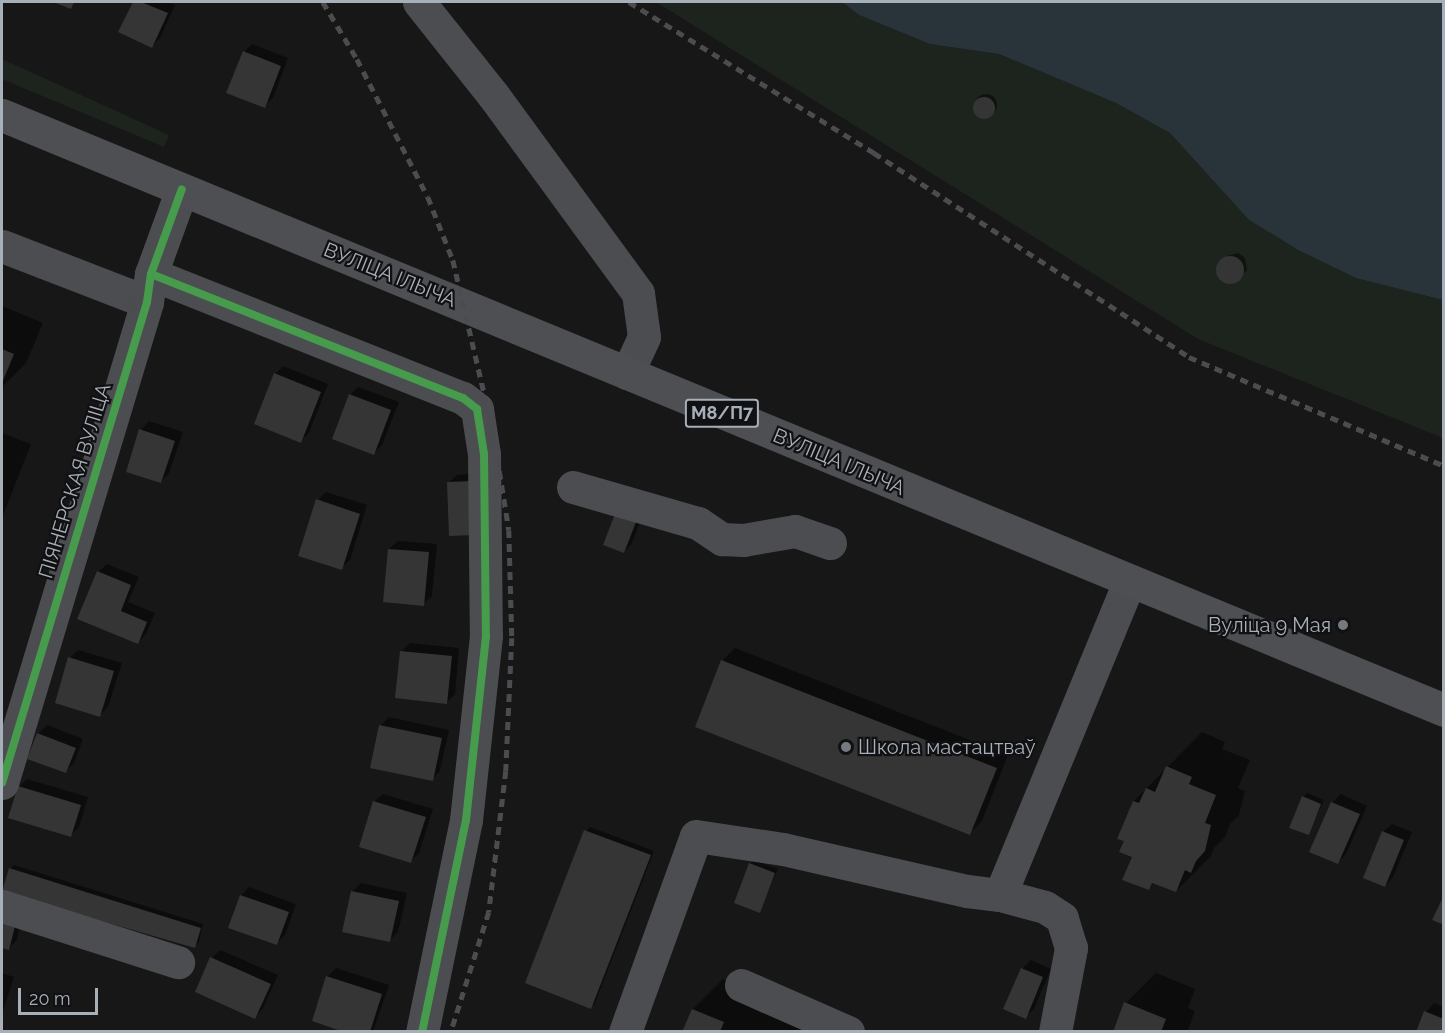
<!DOCTYPE html>
<meta charset="utf-8">
<style>
body{margin:0}
#map{position:relative;width:1445px;height:1033px;overflow:hidden;background:#171717;font-family:Raleway,sans-serif}
div>[style]{position:absolute}
[style*='--x']{left:calc(var(--x)*1px);top:calc(var(--y)*1px);width:calc(var(--w)*1px);rotate:calc(var(--a)*1deg)}
.green>*{inset:0;background:#1c241d}
.water>*{inset:0;background:#29343a}
.shadow>*{inset:0;background:#0007}
.round{border-radius:50%}
.building>*{inset:0;background:#353536}
.minor>*{height:33px;margin:-16.5px;padding:0 16.5px;transform-origin:16.5px;border-radius:16.5px;background:#4b4d50}
.major>*{height:33px;margin:-16.5px;padding:0 16.5px;transform-origin:16.5px;border-radius:16.5px;background:#4e4f52}
.rail>*{height:4.5px;margin-top:-2.25px;transform-origin:0;background:repeating-linear-gradient(90deg,#4a4c4f 0 8px,transparent 0 14px)}
.cycleway>*{height:8px;margin:-4px;padding:0 4px;transform-origin:4px;border-radius:4px;background:#469c4c}
.dots>*{width:16px;height:16px;translate:-50% -50%;box-sizing:border-box;border:3px solid #111113;border-radius:50%}
span{translate:-50% -50%;white-space:nowrap;text-align:center;line-height:1.15;-webkit-text-stroke:4.5px #111113;paint-order:stroke}
.shield-label span{padding:2px 4px;background:#111113;border:2px solid;border-radius:4px;-webkit-text-stroke-width:0}
.shield-label{font-size:18px;color:#a7afb9;font-weight:700}
.street-label{font-size:20px;color:#a7afb9}
.poi-label{font-size:20px;color:#a7afb9}
.right{translate:-100% -50%;text-align:right}
.left{translate:0 -50%;text-align:left}
.frame{position:absolute;inset:0;border:3px solid #a7afb9;pointer-events:none}
.scale{position:absolute;left:18px;top:988px;width:80px;height:27px;box-sizing:border-box;border:3px solid #a7afb9;border-top:0;padding-left:8px;font-size:18px;line-height:21px;white-space:nowrap;color:#a7afb9;-webkit-text-stroke:4px #111113;paint-order:stroke}
</style>
<div id="map">
<div class="green">
<div style="clip-path:polygon(656px 2px,842px 2px,859px 15px,930px 44px,999px 54px,1116px 103px,1170px 133px,1249px 220px,1298px 250px,1356px 278px,1443px 300px,1443px 438px,1198px 339px)"></div>
<div style="clip-path:polygon(2px 59px,169px 135px,164px 147px,2px 79px)"></div>
</div>
<div class="water">
<div style="clip-path:polygon(842px 2px,1443px 2px,1443px 300px,1356px 278px,1298px 250px,1249px 220px,1170px 133px,1116px 103px,999px 54px,930px 44px,859px 15px)"></div>
</div>
<div class="shadow">
<div style="clip-path:polygon(135px 2px,167px 2px,175px 5px,160px 38px,152px 46px,120px 32px)"></div>
<div style="clip-path:polygon(252px 44px,288px 58px,273px 98px,264px 106px,244px 52px)"></div>
<div class="round" style="left:975px;top:94px;width:22px;height:22px"></div>
<div style="clip-path:polygon(1238px 253px,1245px 258px,1247px 270px,1237px 280px,1228px 282px,1221px 278px,1218px 271px,1223px 260px,1227px 256px)"></div>
<div style="clip-path:polygon(2px 306px,43px 323px,26px 363px,4px 385px,2px 392px)"></div>
<div style="clip-path:polygon(283px 366px,328px 384px,309px 433px,301px 441px,275px 374px)"></div>
<div style="clip-path:polygon(358px 387px,399px 402px,382px 445px,374px 453px,350px 395px)"></div>
<div style="clip-path:polygon(149px 421px,183px 432px,169px 473px,161px 482px,141px 430px)"></div>
<div style="clip-path:polygon(2px 433px,31px 444px,2px 518px)"></div>
<div style="clip-path:polygon(481px 473px,483px 525px,448px 483px,457px 475px)"></div>
<div style="clip-path:polygon(326px 492px,367px 505px,350px 560px,341px 568px,318px 500px)"></div>
<div style="clip-path:polygon(643px 514px,632px 543px,624px 552px,616px 515px)"></div>
<div style="clip-path:polygon(398px 541px,437px 544px,432px 596px,423px 604px,389px 549px)"></div>
<div style="clip-path:polygon(107px 564px,139px 577px,128px 602px,155px 613px,146px 634px,137px 643px,98px 572px)"></div>
<div style="clip-path:polygon(410px 643px,459px 648px,455px 694px,447px 702px,402px 651px)"></div>
<div style="clip-path:polygon(735px 648px,1008px 755px,982px 821px,970px 833px,697px 726px,723px 660px)"></div>
<div style="clip-path:polygon(78px 650px,122px 663px,108px 707px,100px 715px,70px 658px)"></div>
<div style="clip-path:polygon(389px 717px,449px 730px,440px 771px,432px 779px,380px 726px)"></div>
<div style="clip-path:polygon(47px 725px,83px 739px,74px 763px,65px 772px,38px 734px)"></div>
<div style="clip-path:polygon(1202px 732px,1225px 742px,1222px 749px,1250px 760px,1238px 788px,1245px 791px,1239px 815px,1230px 824px,1225px 837px,1214px 848px,1211px 856px,1176px 891px,1155px 882px,1148px 888px,1126px 840px,1119px 838px,1134px 801px)"></div>
<div style="clip-path:polygon(27px 779px,88px 797px,79px 827px,71px 835px,19px 787px)"></div>
<div style="clip-path:polygon(1307px 793px,1324px 800px,1308px 834px,1303px 797px)"></div>
<div style="clip-path:polygon(383px 794px,433px 809px,419px 853px,411px 861px,374px 802px)"></div>
<div style="clip-path:polygon(1341px 794px,1367px 806px,1346px 854px,1338px 862px,1332px 803px)"></div>
<div style="clip-path:polygon(1392px 824px,1412px 832px,1393px 877px,1385px 886px,1383px 832px)"></div>
<div style="clip-path:polygon(590px 827px,654px 851px,595px 1003px,591px 1007px,527px 982px,586px 831px)"></div>
<div style="clip-path:polygon(754px 860px,778px 869px,759px 911px,750px 864px)"></div>
<div style="clip-path:polygon(14px 865px,203px 924px,199px 942px,195px 946px,10px 869px)"></div>
<div style="clip-path:polygon(361px 883px,407px 893px,398px 932px,389px 941px,344px 930px,353px 891px)"></div>
<div style="clip-path:polygon(249px 887px,296px 904px,285px 935px,277px 943px,241px 896px)"></div>
<div style="clip-path:polygon(2px 912px,22px 918px,17px 940px,8px 949px,2px 947px)"></div>
<div style="clip-path:polygon(220px 950px,278px 975px,263px 1008px,255px 1017px,212px 958px)"></div>
<div style="clip-path:polygon(1031px 960px,1051px 969px,1034px 1009px,1025px 1017px,1022px 969px)"></div>
<div style="clip-path:polygon(336px 968px,389px 985px,373px 1032px,349px 1032px,327px 977px)"></div>
<div style="clip-path:polygon(2px 973px,14px 977px,2px 1014px)"></div>
<div style="clip-path:polygon(1156px 973px,1195px 989px,1188px 1008px,1195px 1011px,1187px 1032px,1114px 1032px,1126px 1003px)"></div>
<div style="clip-path:polygon(723px 979px,753px 992px,848px 1032px,684px 1032px,693px 1009px)"></div>
<div style="clip-path:polygon(1434px 1003px,1444px 1007px,1444px 1032px,1426px 1012px)"></div>
</div>
<div class="building">
<div style="clip-path:polygon(53px 2px,74px 2px,71px 9px)"></div>
<div style="clip-path:polygon(133px 2px,141px 2px,168px 13px,152px 48px,118px 32px)"></div>
<div style="clip-path:polygon(243px 51px,281px 66px,265px 108px,226px 93px)"></div>
<div class="round" style="left:973px;top:97px;width:22px;height:22px"></div>
<div class="round" style="left:1216px;top:256px;width:28px;height:28px"></div>
<div style="clip-path:polygon(2px 349px,14px 354px,2px 383px)"></div>
<div style="clip-path:polygon(274px 373px,321px 392px,301px 443px,254px 424px)"></div>
<div style="clip-path:polygon(349px 394px,391px 410px,374px 455px,332px 439px)"></div>
<div style="clip-path:polygon(139px 429px,175px 441px,161px 483px,126px 472px)"></div>
<div style="clip-path:polygon(473px 481px,475px 535px,449px 536px,447px 482px)"></div>
<div style="clip-path:polygon(316px 499px,360px 514px,342px 570px,298px 556px)"></div>
<div style="clip-path:polygon(615px 514px,636px 522px,624px 553px,603px 545px)"></div>
<div style="clip-path:polygon(388px 549px,429px 552px,424px 606px,383px 602px)"></div>
<div style="clip-path:polygon(97px 571px,131px 585px,121px 611px,147px 622px,138px 644px,77px 619px)"></div>
<div style="clip-path:polygon(400px 651px,452px 656px,447px 704px,395px 698px)"></div>
<div style="clip-path:polygon(68px 657px,114px 671px,100px 717px,55px 703px)"></div>
<div style="clip-path:polygon(721px 660px,997px 768px,970px 835px,695px 727px)"></div>
<div style="clip-path:polygon(379px 725px,442px 738px,433px 781px,370px 768px)"></div>
<div style="clip-path:polygon(37px 733px,76px 748px,66px 773px,27px 759px)"></div>
<div style="clip-path:polygon(1166px 766px,1192px 777px,1189px 784px,1216px 795px,1205px 823px,1211px 825px,1205px 851px,1196px 861px,1191px 873px,1185px 870px,1176px 892px,1152px 883px,1149px 890px,1122px 880px,1132px 857px,1119px 852px,1124px 841px,1117px 839px,1133px 801px,1139px 803px,1146px 788px,1155px 792px)"></div>
<div style="clip-path:polygon(18px 786px,81px 805px,71px 837px,8px 818px)"></div>
<div style="clip-path:polygon(1302px 796px,1321px 804px,1309px 835px,1289px 828px)"></div>
<div style="clip-path:polygon(373px 801px,426px 817px,411px 863px,359px 847px)"></div>
<div style="clip-path:polygon(1331px 802px,1360px 814px,1338px 864px,1309px 852px)"></div>
<div style="clip-path:polygon(584px 830px,651px 855px,591px 1009px,525px 983px)"></div>
<div style="clip-path:polygon(1382px 831px,1404px 840px,1385px 887px,1363px 878px)"></div>
<div style="clip-path:polygon(749px 863px,775px 873px,760px 913px,734px 903px)"></div>
<div style="clip-path:polygon(9px 868px,201px 928px,195px 948px,2px 892px)"></div>
<div style="clip-path:polygon(351px 891px,399px 901px,390px 942px,342px 932px)"></div>
<div style="clip-path:polygon(240px 895px,289px 912px,277px 945px,228px 928px)"></div>
<div style="clip-path:polygon(1444px 895px,1444px 925px,1432px 920px)"></div>
<div style="clip-path:polygon(2px 922px,15px 926px,9px 950px,2px 948px)"></div>
<div style="clip-path:polygon(210px 957px,271px 984px,255px 1019px,195px 992px)"></div>
<div style="clip-path:polygon(1021px 968px,1043px 977px,1026px 1019px,1003px 1009px)"></div>
<div style="clip-path:polygon(326px 976px,382px 994px,370px 1032px,344px 1032px,312px 1021px)"></div>
<div style="clip-path:polygon(1124px 1002px,1166px 1019px,1161px 1032px,1113px 1032px)"></div>
<div style="clip-path:polygon(692px 1009px,724px 1022px,720px 1032px,682px 1032px)"></div>
<div style="clip-path:polygon(1424px 1011px,1444px 1019px,1444px 1032px,1416px 1032px)"></div>
</div>
<div class="minor">
<div style="--x:419;--y:2;--w:119;--a:51.5"></div>
<div style="--x:493;--y:95;--w:245;--a:53.8"></div>
<div style="--x:638;--y:293;--w:44;--a:82.2"></div>
<div style="--x:644;--y:337;--w:40;--a:115"></div>
<div style="--x:2;--y:246;--w:155;--a:21.1"></div>
<div style="--x:151;--y:274;--w:336;--a:21.7"></div>
<div style="--x:463;--y:398;--w:18;--a:38"></div>
<div style="--x:477;--y:409;--w:46;--a:81.2"></div>
<div style="--x:484;--y:454;--w:182;--a:89.4"></div>
<div style="--x:486;--y:636;--w:185;--a:96.2"></div>
<div style="--x:466;--y:820;--w:217;--a:101.7"></div>
<div style="--x:573;--y:487;--w:130;--a:16.1"></div>
<div style="--x:698;--y:523;--w:29;--a:34"></div>
<div style="--x:722;--y:539;--w:21;--a:3"></div>
<div style="--x:743;--y:540;--w:53;--a:-9.8"></div>
<div style="--x:795;--y:531;--w:37;--a:19"></div>
<div style="--x:2;--y:783;--w:502;--a:-73.22"></div>
<div style="--x:147;--y:302;--w:28;--a:-82"></div>
<div style="--x:151;--y:274;--w:90;--a:-70"></div>
<div style="--x:2;--y:906;--w:185;--a:17.7"></div>
<div style="--x:741;--y:985;--w:117;--a:23.7"></div>
<div style="--x:625;--y:1032;--w:208;--a:-70.1"></div>
<div style="--x:696;--y:836;--w:88;--a:8.5"></div>
<div style="--x:783;--y:849;--w:189;--a:12.9"></div>
<div style="--x:967;--y:891;--w:33;--a:7"></div>
<div style="--x:1055;--y:1032;--w:86;--a:-79.2"></div>
<div style="--x:1071;--y:948;--w:31;--a:-107"></div>
<div style="--x:1062;--y:918;--w:20;--a:-147"></div>
<div style="--x:1045;--y:907;--w:47;--a:-165.1"></div>
<div style="--x:1000;--y:895;--w:339;--a:-67.6"></div>
</div>
<div class="major">
<div style="--x:2;--y:115;--w:1560;--a:22.42"></div>
</div>
<div class="rail">
<div style="--x:323;--y:2;--w:66;--a:59.2"></div>
<div style="--x:357;--y:59;--w:155;--a:62.8"></div>
<div style="--x:428;--y:197;--w:68;--a:68.4"></div>
<div style="--x:453;--y:260;--w:175;--a:76.8"></div>
<div style="--x:493;--y:430;--w:101;--a:80.9"></div>
<div style="--x:509;--y:530;--w:108;--a:88.4"></div>
<div style="--x:512;--y:638;--w:133;--a:92.6"></div>
<div style="--x:506;--y:771;--w:142;--a:96.9"></div>
<div style="--x:489;--y:912;--w:126;--a:107.6"></div>
<div style="--x:629;--y:2;--w:288;--a:31.6"></div>
<div style="--x:874;--y:153;--w:375;--a:32.9"></div>
<div style="--x:1189;--y:357;--w:277;--a:23.1"></div>
</div>
<div class="cycleway">
<div style="--x:151;--y:274;--w:336;--a:21.7"></div>
<div style="--x:463;--y:398;--w:18;--a:38"></div>
<div style="--x:477;--y:409;--w:46;--a:81.2"></div>
<div style="--x:484;--y:454;--w:182;--a:89.4"></div>
<div style="--x:486;--y:636;--w:185;--a:96.2"></div>
<div style="--x:466;--y:820;--w:217;--a:101.7"></div>
<div style="--x:2;--y:783;--w:502;--a:-73.22"></div>
<div style="--x:147;--y:302;--w:28;--a:-82"></div>
<div style="--x:151;--y:274;--w:90;--a:-70"></div>
</div>
<div class="dots">
<div style="left:1343px;top:625px;background:#757a80"></div>
<div style="left:846px;top:747px;background:#757a80"></div>
</div>
<div class="shield-label">
<span style="left:722px;top:413px">М8/П7</span>
</div>
<div class="street-label">
<span style="left:390px;top:275px;rotate:22deg">ВУЛІЦА ІЛЬІЧА</span>
<span style="left:839px;top:462px;rotate:23deg">ВУЛІЦА ІЛЬІЧА</span>
<span style="left:75px;top:481px;rotate:-73deg">ПІЯНЕРСКАЯ ВУЛІЦА</span>
</div>
<div class="poi-label">
<span class="right" style="left:1331px;top:625px">Вуліца 9 Мая</span>
<span class="left" style="left:858px;top:747px">Школа мастацтваў</span>
</div>
<div class="frame"></div>
<div class="scale">20 m</div>
</div>
